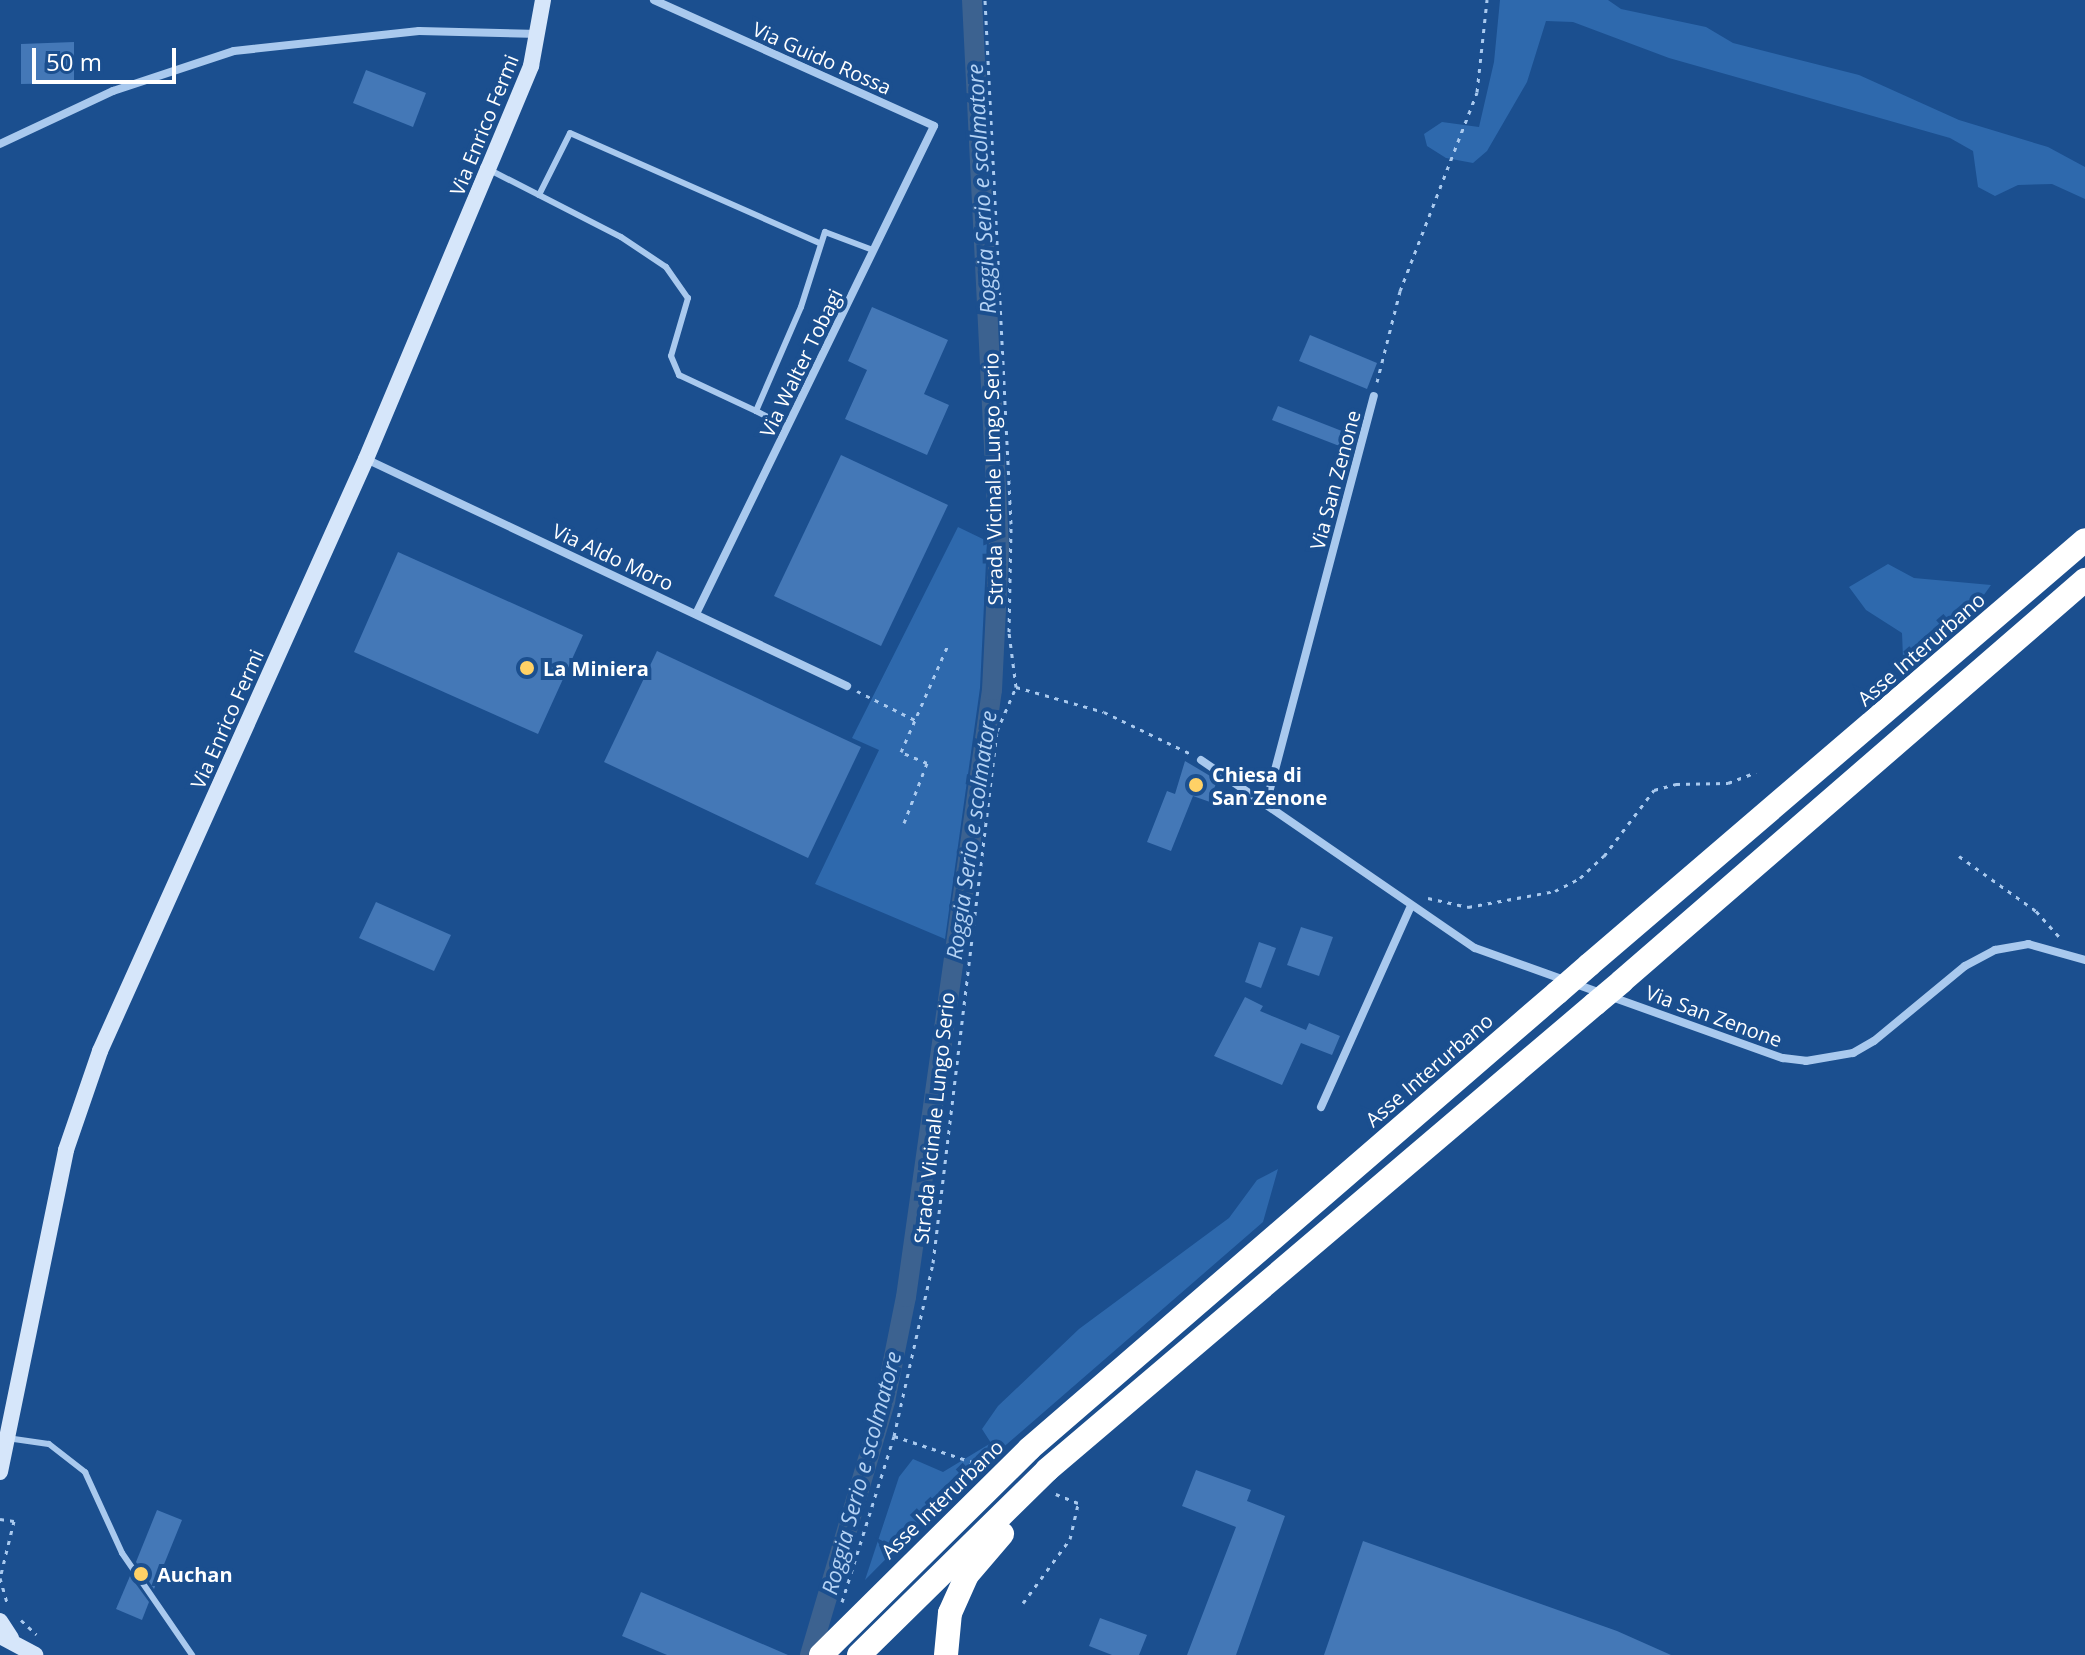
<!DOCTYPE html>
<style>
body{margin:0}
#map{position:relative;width:2085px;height:1655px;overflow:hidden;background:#1b4f8f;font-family:"Open Sans",sans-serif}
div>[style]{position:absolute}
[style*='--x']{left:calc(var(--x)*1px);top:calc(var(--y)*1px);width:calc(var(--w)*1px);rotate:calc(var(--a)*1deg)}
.green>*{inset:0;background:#2e69ad}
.canal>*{height:20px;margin:-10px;padding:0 10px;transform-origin:10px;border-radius:10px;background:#3c6290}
.building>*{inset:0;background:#4478b7}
.path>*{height:3px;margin-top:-1.5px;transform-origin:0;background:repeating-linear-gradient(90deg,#a9c9ee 0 4px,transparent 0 10px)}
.lane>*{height:6px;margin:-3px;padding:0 3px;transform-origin:3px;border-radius:3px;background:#a9c9ee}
.street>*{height:8px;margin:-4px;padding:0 4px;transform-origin:4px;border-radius:4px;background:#a9c9ee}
.secondary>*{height:16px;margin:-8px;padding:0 8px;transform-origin:8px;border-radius:8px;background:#d6e6fa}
.highway>*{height:24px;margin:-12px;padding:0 12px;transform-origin:12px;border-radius:12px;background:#fff}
.highway-bridge>*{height:24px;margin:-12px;padding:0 12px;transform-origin:12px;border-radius:12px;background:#fff}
.dots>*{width:22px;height:22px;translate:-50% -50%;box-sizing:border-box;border:4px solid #1b4f8f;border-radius:50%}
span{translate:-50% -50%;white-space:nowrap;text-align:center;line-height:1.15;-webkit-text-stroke:8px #1b4f8f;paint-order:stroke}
.street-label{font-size:20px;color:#fff}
.poi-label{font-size:20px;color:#fff;font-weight:700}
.left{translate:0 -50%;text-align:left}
.water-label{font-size:22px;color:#b5d3f5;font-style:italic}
.scale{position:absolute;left:32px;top:48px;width:144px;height:36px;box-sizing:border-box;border:4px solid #fff;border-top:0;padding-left:10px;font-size:24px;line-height:28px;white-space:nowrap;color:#fff;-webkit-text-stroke:6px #1b4f8f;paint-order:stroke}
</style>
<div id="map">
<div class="green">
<div style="clip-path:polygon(1500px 0,1608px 0,1621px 9px,1706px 27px,1733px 43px,1859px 75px,1959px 120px,2048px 147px,2085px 167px,2085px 199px,2052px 184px,2018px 185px,1995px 196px,1978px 187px,1973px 151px,1950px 138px,1669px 58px,1573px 22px,1546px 21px,1527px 82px,1487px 151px,1473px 163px,1446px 158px,1427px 146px,1424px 134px,1442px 122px,1479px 127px,1494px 62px)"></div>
<div style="clip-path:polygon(958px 527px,987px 541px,980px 688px,945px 939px,815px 884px,879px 750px,852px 738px)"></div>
<div style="clip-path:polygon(1888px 564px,1914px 578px,1991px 585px,1981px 599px,1903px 658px,1902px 633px,1866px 610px,1849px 587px)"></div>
<div style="clip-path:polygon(1278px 1169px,1263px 1222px,954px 1490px,865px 1580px,899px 1477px,913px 1459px,943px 1472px,991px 1443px,982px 1429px,998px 1406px,1079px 1329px,1229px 1218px,1257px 1180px)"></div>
</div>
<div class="canal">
<div style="--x:810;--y:1655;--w:265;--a:-73.5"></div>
<div style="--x:885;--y:1401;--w:106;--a:-78.6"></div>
<div style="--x:906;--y:1297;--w:613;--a:-81.94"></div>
<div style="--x:992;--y:690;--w:142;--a:-87.2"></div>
<div style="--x:999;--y:548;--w:549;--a:-92.82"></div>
</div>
<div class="building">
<div style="clip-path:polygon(74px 42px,74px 83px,21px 84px,21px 44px)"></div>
<div style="clip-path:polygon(366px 70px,426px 93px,413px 127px,353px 103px)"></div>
<div style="clip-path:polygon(872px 307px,948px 340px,924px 394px,949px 405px,927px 455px,845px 419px,867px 370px,848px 361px)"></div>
<div style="clip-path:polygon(1310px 335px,1377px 363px,1367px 389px,1299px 361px)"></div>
<div style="clip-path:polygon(1278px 406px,1347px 433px,1342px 447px,1272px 420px)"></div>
<div style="clip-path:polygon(841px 455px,948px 505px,881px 646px,774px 596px)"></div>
<div style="clip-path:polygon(398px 552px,583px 635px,538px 734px,354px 652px)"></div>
<div style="clip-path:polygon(657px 651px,861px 747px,808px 858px,604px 762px)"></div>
<div style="clip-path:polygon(1185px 761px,1217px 780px,1210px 802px,1193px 796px,1171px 851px,1147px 842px,1167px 791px,1175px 794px)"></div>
<div style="clip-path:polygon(376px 902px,451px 935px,434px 971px,359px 938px)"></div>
<div style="clip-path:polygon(1301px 927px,1333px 937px,1319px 976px,1287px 965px)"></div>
<div style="clip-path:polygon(1259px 942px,1276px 948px,1261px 988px,1245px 982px)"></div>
<div style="clip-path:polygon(1245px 997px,1263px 1006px,1260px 1011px,1306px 1030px,1309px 1023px,1340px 1036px,1332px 1055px,1301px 1043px,1282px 1085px,1214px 1056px)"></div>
<div style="clip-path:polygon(1196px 1470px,1251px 1490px,1247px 1501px,1285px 1516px,1236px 1655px,1187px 1655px,1236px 1527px,1182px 1506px)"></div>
<div style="clip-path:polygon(157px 1510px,182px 1520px,154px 1589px,136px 1562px)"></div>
<div style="clip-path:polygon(1363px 1541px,1617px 1631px,1671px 1655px,1324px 1655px)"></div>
<div style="clip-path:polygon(130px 1576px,149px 1602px,142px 1620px,116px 1609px)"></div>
<div style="clip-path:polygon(641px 1592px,788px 1655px,667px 1655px,622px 1636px)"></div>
<div style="clip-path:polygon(1100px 1618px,1147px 1635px,1139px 1655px,1112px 1655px,1089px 1646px)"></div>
</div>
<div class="path">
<div style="--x:1377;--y:382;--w:94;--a:-75.8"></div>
<div style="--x:1400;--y:291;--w:213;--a:-68.8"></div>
<div style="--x:1477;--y:92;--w:93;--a:-83.8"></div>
<div style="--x:1016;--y:687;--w:91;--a:15.9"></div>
<div style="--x:1104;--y:712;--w:97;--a:25.8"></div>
<div style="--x:857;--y:691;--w:65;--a:26.6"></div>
<div style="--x:904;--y:823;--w:64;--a:-69"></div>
<div style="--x:927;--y:763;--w:28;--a:-157"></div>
<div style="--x:901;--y:752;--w:115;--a:-66.3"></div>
<div style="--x:1959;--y:856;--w:95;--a:35.5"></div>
<div style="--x:2036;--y:911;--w:38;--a:48"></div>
<div style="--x:1428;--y:898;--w:41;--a:12.7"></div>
<div style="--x:1468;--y:907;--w:88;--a:-10.4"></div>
<div style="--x:1555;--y:891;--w:28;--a:-27"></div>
<div style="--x:1580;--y:878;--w:33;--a:-43"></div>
<div style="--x:1604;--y:856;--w:83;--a:-52.9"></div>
<div style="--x:1654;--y:790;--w:23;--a:-15"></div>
<div style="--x:1676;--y:784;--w:52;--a:-1.1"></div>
<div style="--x:1728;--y:783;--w:30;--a:-21"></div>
<div style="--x:894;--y:1436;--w:92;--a:18.4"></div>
<div style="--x:0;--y:1519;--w:14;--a:8"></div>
<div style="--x:14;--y:1521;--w:59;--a:103.8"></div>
<div style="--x:0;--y:1578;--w:29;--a:74"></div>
<div style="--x:842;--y:1602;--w:174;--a:-72.6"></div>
<div style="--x:894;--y:1436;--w:177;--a:-77.3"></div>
<div style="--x:933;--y:1263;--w:536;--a:-83.14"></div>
<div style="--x:997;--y:731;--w:48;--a:-66.6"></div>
<div style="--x:1016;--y:687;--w:55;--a:-97.3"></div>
<div style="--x:1009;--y:632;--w:108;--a:-88.9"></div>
<div style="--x:1011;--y:524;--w:525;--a:-92.84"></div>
<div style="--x:1023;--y:1603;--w:79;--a:-53.7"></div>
<div style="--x:1070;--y:1539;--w:37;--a:-77"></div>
<div style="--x:1078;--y:1503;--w:24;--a:-158"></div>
<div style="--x:21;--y:1620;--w:21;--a:43"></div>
</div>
<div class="lane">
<div style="--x:488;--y:169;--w:149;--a:27.1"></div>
<div style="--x:621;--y:237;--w:54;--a:33.7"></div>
<div style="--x:666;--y:267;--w:38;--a:55"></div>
<div style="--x:688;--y:298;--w:60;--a:106.3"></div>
<div style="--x:671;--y:356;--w:21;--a:67"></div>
<div style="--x:679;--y:375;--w:85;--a:25.1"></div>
<div style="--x:756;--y:411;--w:113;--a:-66.6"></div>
<div style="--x:801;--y:307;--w:79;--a:-72.3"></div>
<div style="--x:825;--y:232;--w:51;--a:20.6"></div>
<div style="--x:539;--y:195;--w:69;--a:-63.4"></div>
<div style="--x:570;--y:133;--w:272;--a:23.8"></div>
<div style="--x:756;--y:411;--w:35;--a:27"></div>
<div style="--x:7;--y:1438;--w:42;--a:8.1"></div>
<div style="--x:49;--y:1444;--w:46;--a:37.9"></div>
<div style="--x:85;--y:1472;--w:89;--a:65.4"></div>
<div style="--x:122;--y:1553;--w:124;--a:55.5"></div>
</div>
<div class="street">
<div style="--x:654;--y:0;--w:307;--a:24.2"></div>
<div style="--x:934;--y:126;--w:543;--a:116"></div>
<div style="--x:0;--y:144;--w:125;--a:-25.1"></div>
<div style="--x:113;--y:91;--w:127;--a:-18.3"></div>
<div style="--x:234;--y:51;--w:186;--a:-6.2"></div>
<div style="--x:419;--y:31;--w:120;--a:1.4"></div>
<div style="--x:366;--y:459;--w:532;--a:25.26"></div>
<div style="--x:1201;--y:760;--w:332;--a:34.5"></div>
<div style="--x:1475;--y:948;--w:327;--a:19.7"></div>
<div style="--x:1783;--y:1058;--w:23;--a:7"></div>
<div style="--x:1806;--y:1061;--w:48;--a:-9.7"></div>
<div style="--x:1853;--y:1053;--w:24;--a:-30"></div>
<div style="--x:1874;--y:1041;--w:118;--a:-39.5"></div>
<div style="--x:1965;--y:966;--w:34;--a:-28"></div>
<div style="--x:1995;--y:950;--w:34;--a:-10"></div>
<div style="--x:2028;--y:944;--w:59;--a:15.7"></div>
<div style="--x:1266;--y:804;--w:422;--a:-75.2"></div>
<div style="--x:1321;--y:1107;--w:218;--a:-65.9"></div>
</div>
<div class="secondary">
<div style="--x:0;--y:1472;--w:329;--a:-78.4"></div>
<div style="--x:66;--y:1150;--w:105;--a:-71"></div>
<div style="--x:100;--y:1051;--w:649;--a:-65.8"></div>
<div style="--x:366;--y:459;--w:315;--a:-67.2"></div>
<div style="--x:488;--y:169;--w:112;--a:-67.3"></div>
<div style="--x:531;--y:66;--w:67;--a:-79.7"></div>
<div style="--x:0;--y:1621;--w:20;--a:57"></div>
<div style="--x:0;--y:1636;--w:40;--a:28"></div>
</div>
<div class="highway">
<div style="--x:1589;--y:965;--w:653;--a:-40.59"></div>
<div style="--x:1622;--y:981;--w:613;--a:-40.9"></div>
<div style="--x:1029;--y:1449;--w:698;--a:-40.82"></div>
<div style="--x:1047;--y:1470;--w:719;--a:-40.38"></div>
<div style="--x:946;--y:1655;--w:42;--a:-84.6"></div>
<div style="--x:950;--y:1613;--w:42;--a:-65.9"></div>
</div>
<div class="highway-bridge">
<div style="--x:1557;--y:993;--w:43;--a:-41.2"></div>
<div style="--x:1595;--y:1004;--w:35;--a:-40"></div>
<div style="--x:967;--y:1575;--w:54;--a:-49.5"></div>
<div style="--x:821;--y:1655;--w:293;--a:-44.7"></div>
<div style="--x:859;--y:1655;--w:264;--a:-44.5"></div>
</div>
<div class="dots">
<div style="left:527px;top:668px;background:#ffd166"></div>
<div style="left:1196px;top:785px;background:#ffd166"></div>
<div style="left:141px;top:1574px;background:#ffd166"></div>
</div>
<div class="street-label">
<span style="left:822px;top:58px;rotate:24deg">Via Guido Rossa</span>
<span style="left:484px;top:125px;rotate:-68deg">Via Enrico Fermi</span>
<span style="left:801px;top:363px;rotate:-64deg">Via Walter Tobagi</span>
<span style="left:993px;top:479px;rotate:-91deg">Strada Vicinale Lungo Serio</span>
<span style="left:1335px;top:480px;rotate:-75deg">Via San Zenone</span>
<span style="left:613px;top:557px;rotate:25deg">Via Aldo Moro</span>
<span style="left:1921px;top:649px;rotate:-41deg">Asse Interurbano</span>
<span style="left:227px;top:719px;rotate:-66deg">Via Enrico Fermi</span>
<span style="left:1714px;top:1016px;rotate:20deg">Via San Zenone</span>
<span style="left:1429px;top:1070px;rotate:-41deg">Asse Interurbano</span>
<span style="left:934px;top:1118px;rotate:-84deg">Strada Vicinale Lungo Serio</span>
<span style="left:942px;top:1499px;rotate:-44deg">Asse Interurbano</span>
</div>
<div class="poi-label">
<span class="left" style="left:543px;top:668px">La Miniera</span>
<span class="left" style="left:1212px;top:786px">Chiesa di<br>San Zenone</span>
<span class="left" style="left:157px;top:1574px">Auchan</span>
</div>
<div class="water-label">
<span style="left:981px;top:189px;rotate:-93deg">Roggia Serio e scolmatore</span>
<span style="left:971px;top:835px;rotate:-82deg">Roggia Serio e scolmatore</span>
<span style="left:861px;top:1473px;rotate:-75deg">Roggia Serio e scolmatore</span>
</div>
<div class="scale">50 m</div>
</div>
